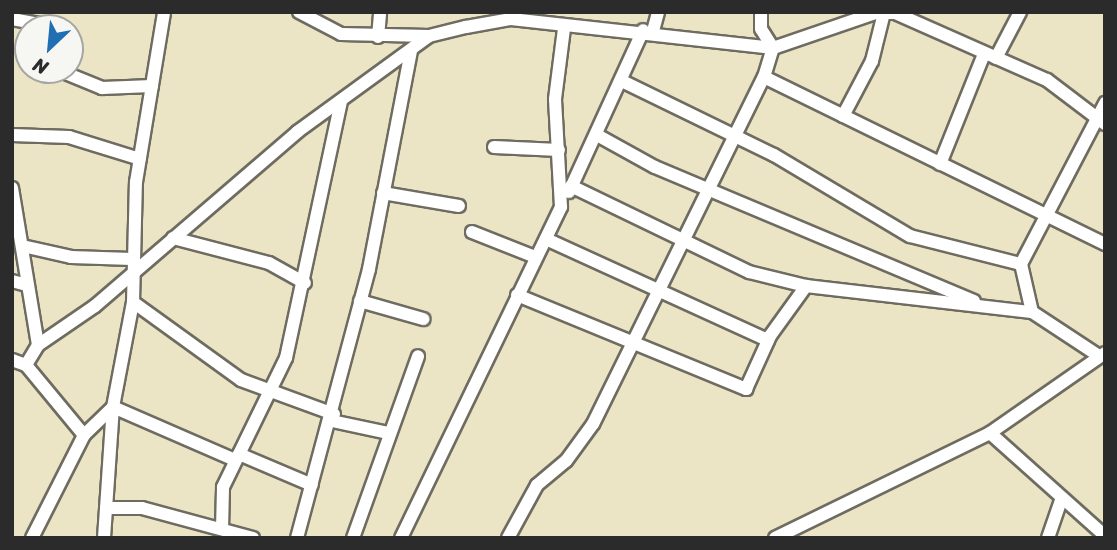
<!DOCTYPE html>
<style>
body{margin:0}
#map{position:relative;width:1117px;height:550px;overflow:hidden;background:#ebe4c5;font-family:Sriracha,sans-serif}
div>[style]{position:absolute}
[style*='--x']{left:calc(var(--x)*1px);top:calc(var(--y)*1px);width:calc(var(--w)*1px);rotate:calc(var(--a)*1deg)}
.roads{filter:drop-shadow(2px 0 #6e6c61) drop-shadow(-2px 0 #6e6c61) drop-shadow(0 2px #6e6c61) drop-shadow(0 -2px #6e6c61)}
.street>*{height:12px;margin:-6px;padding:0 6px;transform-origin:6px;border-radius:6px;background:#fff}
span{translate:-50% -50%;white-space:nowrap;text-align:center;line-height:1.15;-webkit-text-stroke:6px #f6f6f2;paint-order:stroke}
.frame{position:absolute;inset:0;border:14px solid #2b2b2b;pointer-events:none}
.north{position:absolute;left:14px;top:14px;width:70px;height:70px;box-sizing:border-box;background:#f6f6f2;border:2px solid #a5a5a2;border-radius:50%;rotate:206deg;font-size:19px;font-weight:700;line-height:28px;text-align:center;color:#2b2b2b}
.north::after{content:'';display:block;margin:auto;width:24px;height:32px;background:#1f6fb2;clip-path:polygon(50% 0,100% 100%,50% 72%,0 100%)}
</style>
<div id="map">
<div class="roads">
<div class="street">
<div style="--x:299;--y:12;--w:47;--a:27.6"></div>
<div style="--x:341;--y:34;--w:88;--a:1.3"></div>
<div style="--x:12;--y:19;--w:51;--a:10.2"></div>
<div style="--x:653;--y:31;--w:20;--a:-75"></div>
<div style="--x:378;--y:37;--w:25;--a:-85"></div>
<div style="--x:996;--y:58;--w:52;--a:-62.4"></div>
<div style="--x:58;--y:70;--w:48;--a:22.2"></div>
<div style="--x:102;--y:88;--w:50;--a:-2.3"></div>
<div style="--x:764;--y:77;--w:380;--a:26.1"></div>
<div style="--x:624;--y:82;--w:167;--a:26"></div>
<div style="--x:774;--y:155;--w:158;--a:30.8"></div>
<div style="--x:910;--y:236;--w:114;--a:14.2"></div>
<div style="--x:843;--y:116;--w:62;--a:-62.2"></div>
<div style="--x:872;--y:61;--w:49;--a:-76"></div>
<div style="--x:12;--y:135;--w:57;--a:2"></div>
<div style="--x:69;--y:137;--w:74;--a:17.2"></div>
<div style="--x:597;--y:135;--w:66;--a:28.9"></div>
<div style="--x:655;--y:167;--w:346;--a:22.8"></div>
<div style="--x:494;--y:147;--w:65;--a:2.6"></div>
<div style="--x:940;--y:164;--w:118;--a:-68.2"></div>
<div style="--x:571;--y:186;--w:198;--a:25.8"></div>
<div style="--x:749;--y:272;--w:59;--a:13.8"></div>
<div style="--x:806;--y:286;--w:227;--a:6.6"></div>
<div style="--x:12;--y:188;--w:159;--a:80.6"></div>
<div style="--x:569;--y:192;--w:178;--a:-65.4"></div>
<div style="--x:383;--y:193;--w:77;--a:9.7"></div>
<div style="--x:472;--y:232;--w:68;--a:21.6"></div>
<div style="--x:173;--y:238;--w:99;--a:14.6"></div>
<div style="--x:269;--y:263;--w:41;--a:29.1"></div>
<div style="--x:546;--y:239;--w:244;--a:24.5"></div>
<div style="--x:27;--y:247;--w:45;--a:12.8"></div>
<div style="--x:71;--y:257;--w:61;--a:1.9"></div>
<div style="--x:12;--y:281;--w:16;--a:15"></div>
<div style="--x:517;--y:295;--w:248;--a:22.3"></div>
<div style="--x:746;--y:389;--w:58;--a:-65.6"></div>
<div style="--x:770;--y:336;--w:62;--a:-54.2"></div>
<div style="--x:360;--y:301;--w:66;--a:15.9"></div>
<div style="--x:133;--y:302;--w:133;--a:35.8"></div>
<div style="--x:241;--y:380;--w:99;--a:20.1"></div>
<div style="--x:1099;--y:356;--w:80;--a:-146.7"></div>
<div style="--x:1032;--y:312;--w:49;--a:-102.9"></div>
<div style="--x:1021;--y:264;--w:182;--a:-62.4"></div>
<div style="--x:12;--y:360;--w:15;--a:20"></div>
<div style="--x:26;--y:365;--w:91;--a:50.4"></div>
<div style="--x:26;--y:365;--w:23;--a:-59"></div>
<div style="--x:38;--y:345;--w:69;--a:-34.4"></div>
<div style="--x:95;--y:306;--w:267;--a:-40.7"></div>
<div style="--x:297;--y:132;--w:163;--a:-36"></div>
<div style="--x:429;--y:36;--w:38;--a:-14"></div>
<div style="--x:466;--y:27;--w:46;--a:-10.1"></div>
<div style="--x:511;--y:19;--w:264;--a:6.3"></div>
<div style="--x:773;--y:48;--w:108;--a:-18.9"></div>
<div style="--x:875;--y:13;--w:20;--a:0"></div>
<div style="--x:895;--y:13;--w:166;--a:23.8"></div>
<div style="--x:1047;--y:80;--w:73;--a:37.2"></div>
<div style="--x:332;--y:421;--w:57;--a:12.1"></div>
<div style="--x:990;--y:433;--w:154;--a:41.8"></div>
<div style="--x:239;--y:454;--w:79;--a:23"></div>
<div style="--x:106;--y:508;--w:36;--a:0"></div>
<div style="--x:142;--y:508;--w:115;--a:15.1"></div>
<div style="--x:222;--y:529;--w:42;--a:-88.6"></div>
<div style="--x:223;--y:487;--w:144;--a:-64"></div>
<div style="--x:286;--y:358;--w:263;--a:-77.9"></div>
<div style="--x:32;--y:538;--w:115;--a:-63.2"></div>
<div style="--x:84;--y:435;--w:40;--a:-44"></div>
<div style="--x:113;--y:407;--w:133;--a:23.5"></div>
<div style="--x:104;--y:538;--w:131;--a:-86.1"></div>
<div style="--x:113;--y:407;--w:107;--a:-79.2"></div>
<div style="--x:133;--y:302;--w:120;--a:-88.6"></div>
<div style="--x:136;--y:182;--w:172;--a:-80.6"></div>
<div style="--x:297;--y:538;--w:278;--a:-75"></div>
<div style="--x:369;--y:269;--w:222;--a:-79.1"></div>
<div style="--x:353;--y:538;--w:193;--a:-70.3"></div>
<div style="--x:401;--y:538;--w:368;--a:-64.2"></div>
<div style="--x:561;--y:207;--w:108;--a:-93.2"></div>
<div style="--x:555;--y:99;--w:71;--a:-82.7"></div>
<div style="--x:508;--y:538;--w:60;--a:-61.3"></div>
<div style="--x:537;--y:485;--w:38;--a:-40"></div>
<div style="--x:566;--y:461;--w:46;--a:-53.9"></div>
<div style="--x:593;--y:424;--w:387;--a:-63.8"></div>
<div style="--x:764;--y:77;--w:30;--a:-73"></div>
<div style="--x:773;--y:48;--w:22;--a:-122"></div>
<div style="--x:761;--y:29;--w:17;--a:-90"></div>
<div style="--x:775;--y:538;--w:239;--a:-26"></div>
<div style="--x:990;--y:433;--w:140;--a:-34.8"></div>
<div style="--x:1048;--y:538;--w:39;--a:-71"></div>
</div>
</div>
<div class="frame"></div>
<div class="north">N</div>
</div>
